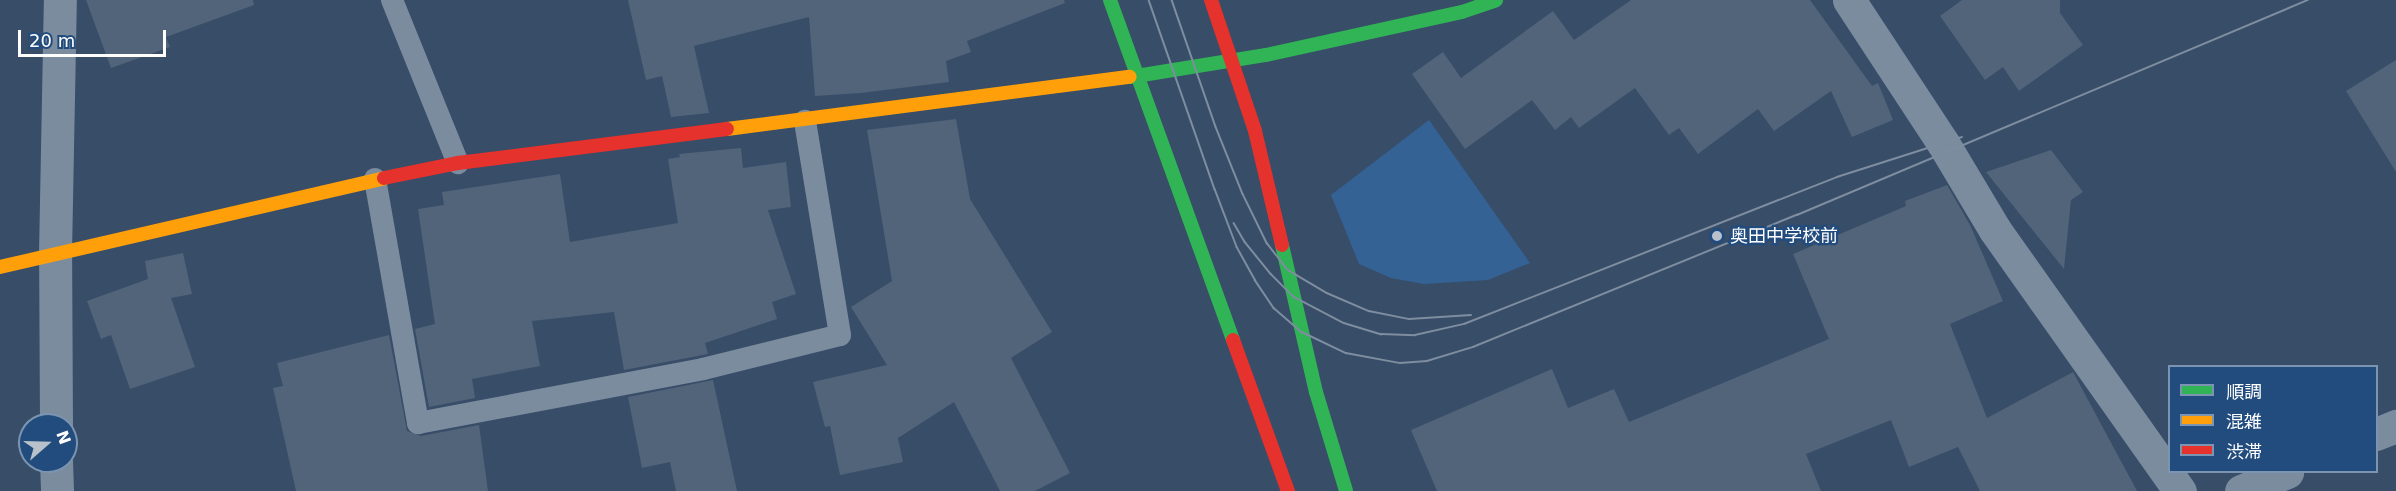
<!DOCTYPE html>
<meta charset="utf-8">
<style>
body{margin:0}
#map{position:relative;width:2396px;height:491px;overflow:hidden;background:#374d68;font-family:"DejaVu Sans","Noto Sans JP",sans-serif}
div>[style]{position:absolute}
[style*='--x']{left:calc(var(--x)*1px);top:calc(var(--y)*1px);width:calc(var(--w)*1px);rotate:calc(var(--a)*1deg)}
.green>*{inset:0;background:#356294}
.building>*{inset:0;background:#52647a}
.lane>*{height:22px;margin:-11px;padding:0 11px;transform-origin:11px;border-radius:11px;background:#7b8c9f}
.street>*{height:33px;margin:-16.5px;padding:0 16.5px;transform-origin:16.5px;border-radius:16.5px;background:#7b8c9f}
.fast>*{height:14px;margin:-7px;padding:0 7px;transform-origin:7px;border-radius:7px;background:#30b455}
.slow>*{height:14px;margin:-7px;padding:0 7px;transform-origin:7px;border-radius:7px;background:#ff9f0a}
.jam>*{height:14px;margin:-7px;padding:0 7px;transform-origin:7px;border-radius:7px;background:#e5322d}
.tram>*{height:1.5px;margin:-0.75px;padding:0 0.75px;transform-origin:0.75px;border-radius:0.75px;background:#7e8d9f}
.dots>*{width:16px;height:16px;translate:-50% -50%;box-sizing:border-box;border:3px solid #224c7d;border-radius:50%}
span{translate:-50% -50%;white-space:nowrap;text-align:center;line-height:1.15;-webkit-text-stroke:4.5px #224c7d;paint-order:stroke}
.poi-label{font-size:18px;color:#fff}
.left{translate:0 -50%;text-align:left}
.legend{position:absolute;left:2168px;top:365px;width:210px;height:108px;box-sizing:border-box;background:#224c7d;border:2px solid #7a94b1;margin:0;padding:8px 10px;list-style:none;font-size:18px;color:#fff}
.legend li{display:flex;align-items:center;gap:12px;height:30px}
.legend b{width:30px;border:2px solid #7a94b1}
.north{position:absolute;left:18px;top:413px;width:60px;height:60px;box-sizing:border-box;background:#224c7d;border:2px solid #7a94b1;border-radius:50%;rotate:70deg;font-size:16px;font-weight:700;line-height:24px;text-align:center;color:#fff}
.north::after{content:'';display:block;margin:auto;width:21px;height:27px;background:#b9c1ca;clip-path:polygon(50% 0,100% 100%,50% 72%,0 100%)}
.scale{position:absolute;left:18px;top:30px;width:148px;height:27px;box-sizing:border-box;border:3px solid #fff;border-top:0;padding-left:8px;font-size:18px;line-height:21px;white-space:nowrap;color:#fff;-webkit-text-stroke:4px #224c7d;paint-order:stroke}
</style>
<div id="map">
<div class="green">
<div style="clip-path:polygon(1429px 120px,1530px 263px,1488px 280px,1424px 284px,1391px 278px,1359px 264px,1331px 195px)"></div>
</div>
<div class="building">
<div style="clip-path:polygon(86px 0,253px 0,254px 5px,166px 37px,170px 47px,111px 68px)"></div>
<div style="clip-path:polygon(628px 0,1064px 0,1065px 3px,967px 41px,971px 52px,946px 61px,949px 82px,861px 93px,815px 96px,809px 17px,694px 46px,709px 113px,671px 117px,662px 76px,646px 80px)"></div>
<div style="clip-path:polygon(1631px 0,1810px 0,1872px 86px,1878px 83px,1893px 120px,1852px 137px,1831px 91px,1774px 131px,1758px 109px,1698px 154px,1679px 128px,1669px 135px,1635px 88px,1579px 128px,1571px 117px,1555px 130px,1532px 100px,1465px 149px,1412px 74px,1443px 52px,1461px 78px,1553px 11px,1574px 40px)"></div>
<div style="clip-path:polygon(1962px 0,2060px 0,2060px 13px,2083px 45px,2019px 91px,2003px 67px,1985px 80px,1940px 16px)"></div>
<div style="clip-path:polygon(2396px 60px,2396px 172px,2346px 91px)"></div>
<div style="clip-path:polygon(956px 119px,970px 199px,1052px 332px,1011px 358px,1070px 473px,1035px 491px,1000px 491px,954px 402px,898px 438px,903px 462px,840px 475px,830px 426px,825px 427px,813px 382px,887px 365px,851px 307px,892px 281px,867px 130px)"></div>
<div style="clip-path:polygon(741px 148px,743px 168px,786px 162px,791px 207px,768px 210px,796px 294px,772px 302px,777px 319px,705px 343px,708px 354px,624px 370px,614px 312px,532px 321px,540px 366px,472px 379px,475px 398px,429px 407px,415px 329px,435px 324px,418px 209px,444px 205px,442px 192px,560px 174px,570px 242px,678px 223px,668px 159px,680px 157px,679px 154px)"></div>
<div style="clip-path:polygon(2051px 150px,2083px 192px,2071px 200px,2064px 269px,1986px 172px)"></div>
<div style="clip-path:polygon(1947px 185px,1970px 225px,2003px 301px,1950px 324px,1987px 418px,2073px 372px,2137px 491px,1980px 491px,1958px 447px,1909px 467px,1891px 420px,1806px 454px,1821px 491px,1437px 491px,1411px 430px,1552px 369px,1568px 408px,1614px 389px,1629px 422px,1829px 339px,1793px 254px,1906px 206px,1905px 201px)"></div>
<div style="clip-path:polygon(183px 253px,192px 294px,171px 298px,195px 367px,130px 389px,111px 335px,101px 339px,87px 301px,148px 279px,145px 261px)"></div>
<div style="clip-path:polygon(389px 335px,407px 431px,421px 436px,479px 425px,488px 491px,296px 491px,273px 388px,283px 386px,277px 363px)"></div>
<div style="clip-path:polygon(713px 380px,737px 491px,676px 491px,670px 462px,642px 468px,628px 397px)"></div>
</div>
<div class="lane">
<div style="--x:392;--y:0;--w:176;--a:68"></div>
<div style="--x:375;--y:179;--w:248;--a:80"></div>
<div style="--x:418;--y:423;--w:290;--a:-10.7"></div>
<div style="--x:703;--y:369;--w:141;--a:-13.9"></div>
<div style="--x:840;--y:335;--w:217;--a:-99.3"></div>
</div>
<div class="street">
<div style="--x:1849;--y:0;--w:171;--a:56.7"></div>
<div style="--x:1943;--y:143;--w:101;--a:59.1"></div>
<div style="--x:1995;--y:230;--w:320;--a:54.7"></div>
<div style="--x:56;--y:425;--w:172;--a:-90.3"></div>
<div style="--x:55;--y:253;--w:253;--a:-88.9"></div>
<div style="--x:2376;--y:434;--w:22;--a:-22"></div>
<div style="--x:56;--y:461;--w:30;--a:88"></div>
<div style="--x:2241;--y:491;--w:50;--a:-22.4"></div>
</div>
<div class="fast">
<div style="--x:1110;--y:0;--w:362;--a:70.1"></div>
<div style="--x:1130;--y:77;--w:138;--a:-9.2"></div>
<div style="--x:1266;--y:55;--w:201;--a:-12.4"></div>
<div style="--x:1462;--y:12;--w:36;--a:-19"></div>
<div style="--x:1282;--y:245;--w:151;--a:77"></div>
<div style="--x:1316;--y:392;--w:103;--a:73.1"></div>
</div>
<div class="slow">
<div style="--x:727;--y:129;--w:406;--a:-7.4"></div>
<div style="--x:0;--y:267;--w:394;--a:-13"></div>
</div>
<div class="jam">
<div style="--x:1211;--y:0;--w:138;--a:71.4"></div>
<div style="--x:1255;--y:131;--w:117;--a:76.7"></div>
<div style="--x:384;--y:178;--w:76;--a:-11.5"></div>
<div style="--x:458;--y:163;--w:271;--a:-7.2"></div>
<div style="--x:1233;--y:340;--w:161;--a:70"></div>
</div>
<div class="tram">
<div style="--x:1149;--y:0;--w:200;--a:70.8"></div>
<div style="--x:1215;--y:189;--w:62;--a:69.2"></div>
<div style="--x:1237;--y:247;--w:38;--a:61"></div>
<div style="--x:1255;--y:280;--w:34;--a:56"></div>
<div style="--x:1274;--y:308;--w:37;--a:41"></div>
<div style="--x:1302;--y:332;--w:49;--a:25.5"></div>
<div style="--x:1346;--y:353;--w:55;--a:10.5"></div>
<div style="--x:1400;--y:363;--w:27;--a:-4"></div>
<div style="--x:1427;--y:361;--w:48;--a:-16.9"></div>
<div style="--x:1473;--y:347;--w:350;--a:-22.2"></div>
<div style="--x:1797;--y:215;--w:554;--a:-22.82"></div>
<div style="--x:1172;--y:0;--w:134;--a:70.9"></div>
<div style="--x:1216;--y:127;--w:72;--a:68.1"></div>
<div style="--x:1243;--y:194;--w:55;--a:63.9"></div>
<div style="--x:1267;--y:243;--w:34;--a:52"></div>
<div style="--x:1288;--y:270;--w:45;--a:30.5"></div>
<div style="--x:1327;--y:293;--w:46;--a:23.2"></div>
<div style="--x:1369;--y:311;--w:41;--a:11.3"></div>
<div style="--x:1409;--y:319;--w:62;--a:-3.7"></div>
<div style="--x:1234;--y:223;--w:22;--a:60"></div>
<div style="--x:1245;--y:242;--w:41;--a:50.9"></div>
<div style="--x:1271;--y:274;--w:33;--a:45"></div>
<div style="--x:1294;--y:297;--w:56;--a:27.5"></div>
<div style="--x:1344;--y:323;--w:39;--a:17"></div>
<div style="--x:1381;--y:334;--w:34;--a:2"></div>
<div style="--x:1415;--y:335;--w:50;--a:-12.7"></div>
<div style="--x:1464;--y:324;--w:401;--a:-21.5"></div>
<div style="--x:1837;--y:177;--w:131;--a:-17.7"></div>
</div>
<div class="dots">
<div style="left:1717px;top:236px;background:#b9c1ca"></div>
</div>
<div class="poi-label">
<span class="left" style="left:1730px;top:236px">奥田中学校前</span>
</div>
<ul class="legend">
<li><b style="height:8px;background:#30b455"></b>順調</li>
<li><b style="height:8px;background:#ff9f0a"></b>混雑</li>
<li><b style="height:8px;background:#e5322d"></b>渋滞</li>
</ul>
<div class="north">N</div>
<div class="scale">20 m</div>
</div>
